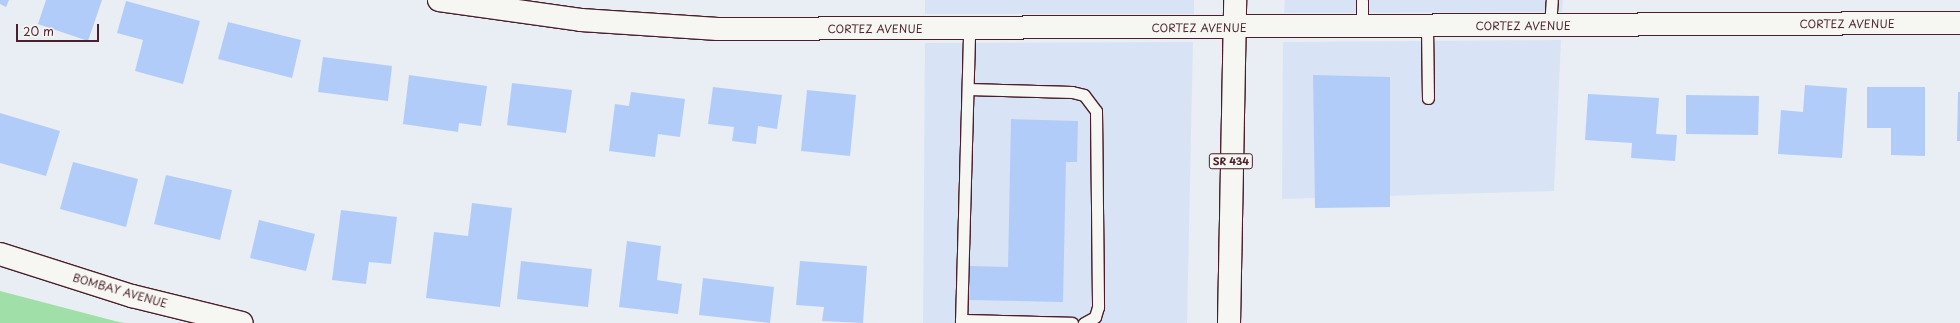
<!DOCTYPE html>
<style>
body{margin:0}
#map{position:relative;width:1960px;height:323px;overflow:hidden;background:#e8eef3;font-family:"Playpen Sans",sans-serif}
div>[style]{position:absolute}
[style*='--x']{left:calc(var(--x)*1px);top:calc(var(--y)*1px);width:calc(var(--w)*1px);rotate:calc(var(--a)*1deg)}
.built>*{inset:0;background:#d8e4f5}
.green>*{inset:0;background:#a0dfa8}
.building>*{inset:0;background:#b2ccf9}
.roads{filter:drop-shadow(1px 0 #4a1f2b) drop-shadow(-1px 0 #4a1f2b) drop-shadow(0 1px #4a1f2b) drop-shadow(0 -1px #4a1f2b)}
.lane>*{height:11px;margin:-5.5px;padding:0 5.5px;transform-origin:5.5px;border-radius:5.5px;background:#f6f6f2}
.street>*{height:22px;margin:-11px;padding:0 11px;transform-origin:11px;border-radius:11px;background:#f6f6f2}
.primary>*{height:22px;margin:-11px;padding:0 11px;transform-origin:11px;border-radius:11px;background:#f6f6f2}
span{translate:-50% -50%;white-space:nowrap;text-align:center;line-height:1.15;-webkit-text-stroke:4px #f6f6f2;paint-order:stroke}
.shield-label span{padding:1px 3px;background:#f6f6f2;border:1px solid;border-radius:3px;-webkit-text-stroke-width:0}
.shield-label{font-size:10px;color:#4a1f2b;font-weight:700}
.street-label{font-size:11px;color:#4a1f2b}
.scale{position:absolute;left:16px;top:24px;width:83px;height:18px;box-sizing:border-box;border:2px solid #4a1f2b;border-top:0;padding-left:5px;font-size:12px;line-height:14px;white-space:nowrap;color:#4a1f2b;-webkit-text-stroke:3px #f6f6f2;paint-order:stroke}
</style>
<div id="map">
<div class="built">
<div style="clip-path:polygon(925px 0,1194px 0,1194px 14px,925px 14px)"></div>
<div style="clip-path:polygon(1285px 0,1563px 0,1562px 12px,1284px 13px)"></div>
<div style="clip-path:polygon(1561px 40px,1554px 191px,1282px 199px,1283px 42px)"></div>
<div style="clip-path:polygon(1193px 42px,1187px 323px,923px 323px,925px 43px)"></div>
</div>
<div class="green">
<div style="clip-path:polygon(0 291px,115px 321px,125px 323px,0 323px)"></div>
</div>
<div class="building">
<div style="clip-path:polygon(0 0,9px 0,6px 7px,0 4px)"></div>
<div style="clip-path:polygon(46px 0,102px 0,88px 41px,38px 24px)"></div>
<div style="clip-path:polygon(126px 1px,200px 21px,183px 84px,135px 71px,143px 40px,117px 33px)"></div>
<div style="clip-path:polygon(228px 22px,301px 40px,292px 78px,218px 59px)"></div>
<div style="clip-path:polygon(323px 57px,392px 66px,388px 101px,318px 92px)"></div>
<div style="clip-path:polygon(409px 75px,487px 86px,481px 126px,459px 123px,458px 132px,403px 124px)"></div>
<div style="clip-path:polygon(1313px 75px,1390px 77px,1390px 207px,1315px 208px)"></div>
<div style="clip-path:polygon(512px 83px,572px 90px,566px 133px,507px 125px)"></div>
<div style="clip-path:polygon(1805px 85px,1847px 88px,1842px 158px,1778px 154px,1781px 110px,1803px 112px)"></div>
<div style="clip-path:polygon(713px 87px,782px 95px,777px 129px,758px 126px,756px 144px,732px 141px,734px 127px,708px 124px)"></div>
<div style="clip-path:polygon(1867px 87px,1925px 87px,1925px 156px,1891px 155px,1891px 128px,1867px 128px)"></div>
<div style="clip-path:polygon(807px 90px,856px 95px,850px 156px,801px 151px)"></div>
<div style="clip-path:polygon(631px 92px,685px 99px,680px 137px,658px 134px,655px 157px,609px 151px,615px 104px,629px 106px)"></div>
<div style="clip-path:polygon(1958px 92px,1960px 92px,1960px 141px,1957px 141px)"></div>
<div style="clip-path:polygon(1588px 94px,1659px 98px,1656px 134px,1677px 135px,1675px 161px,1631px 158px,1632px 143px,1585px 140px)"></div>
<div style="clip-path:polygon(1686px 95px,1759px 96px,1758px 135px,1686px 134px)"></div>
<div style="clip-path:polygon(0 113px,60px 131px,46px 176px,0 163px)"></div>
<div style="clip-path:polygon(1011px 119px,1078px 121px,1077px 162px,1066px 162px,1063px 302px,969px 300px,970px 266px,1008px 267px)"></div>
<div style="clip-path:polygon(73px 162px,138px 179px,126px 227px,60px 209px)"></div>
<div style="clip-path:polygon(166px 175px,232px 190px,220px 240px,154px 224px)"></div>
<div style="clip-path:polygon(472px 203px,512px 208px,500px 307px,426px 298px,434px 232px,468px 236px)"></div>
<div style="clip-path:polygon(341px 210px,397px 217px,391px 264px,369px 262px,366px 284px,332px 280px)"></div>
<div style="clip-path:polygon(259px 220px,315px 234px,306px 271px,250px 258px)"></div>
<div style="clip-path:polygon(627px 241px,661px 246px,657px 280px,682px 284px,678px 314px,619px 307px)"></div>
<div style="clip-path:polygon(521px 261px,592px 269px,588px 307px,517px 299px)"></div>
<div style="clip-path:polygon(800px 261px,867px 266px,863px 323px,822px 321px,824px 307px,796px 305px)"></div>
<div style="clip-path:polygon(703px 278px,774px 287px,770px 323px,699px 315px)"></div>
</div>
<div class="roads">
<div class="lane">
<div style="--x:1550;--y:26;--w:26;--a:-86"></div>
<div style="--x:1362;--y:27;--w:27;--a:-90"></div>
<div style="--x:1427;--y:27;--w:71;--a:89.2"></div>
<div style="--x:968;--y:89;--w:104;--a:1.7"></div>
<div style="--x:1072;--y:92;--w:12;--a:14"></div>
<div style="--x:1084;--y:95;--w:20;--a:53"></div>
<div style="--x:1096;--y:111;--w:196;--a:89.4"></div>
<div style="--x:1098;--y:307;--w:10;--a:107"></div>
<div style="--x:1095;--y:317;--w:13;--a:151"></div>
<div style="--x:961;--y:320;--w:111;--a:1.5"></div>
<div style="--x:961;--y:323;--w:294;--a:-88.4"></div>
</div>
<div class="street">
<div style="--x:439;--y:0;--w:143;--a:8"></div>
<div style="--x:581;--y:20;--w:137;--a:3.8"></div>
<div style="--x:718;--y:29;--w:1242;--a:-0.28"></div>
<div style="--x:0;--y:254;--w:139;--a:17.7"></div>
<div style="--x:132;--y:296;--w:113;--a:13.8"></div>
</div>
<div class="primary">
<div style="--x:1229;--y:323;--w:323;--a:-88.9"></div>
</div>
</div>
<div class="shield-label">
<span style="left:1231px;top:161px">SR 434</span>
</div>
<div class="street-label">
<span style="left:1847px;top:24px">CORTEZ AVENUE</span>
<span style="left:1523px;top:26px">CORTEZ AVENUE</span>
<span style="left:1199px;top:28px">CORTEZ AVENUE</span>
<span style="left:875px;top:29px">CORTEZ AVENUE</span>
<span style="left:120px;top:291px;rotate:16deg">BOMBAY AVENUE</span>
</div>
<div class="scale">20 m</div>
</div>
